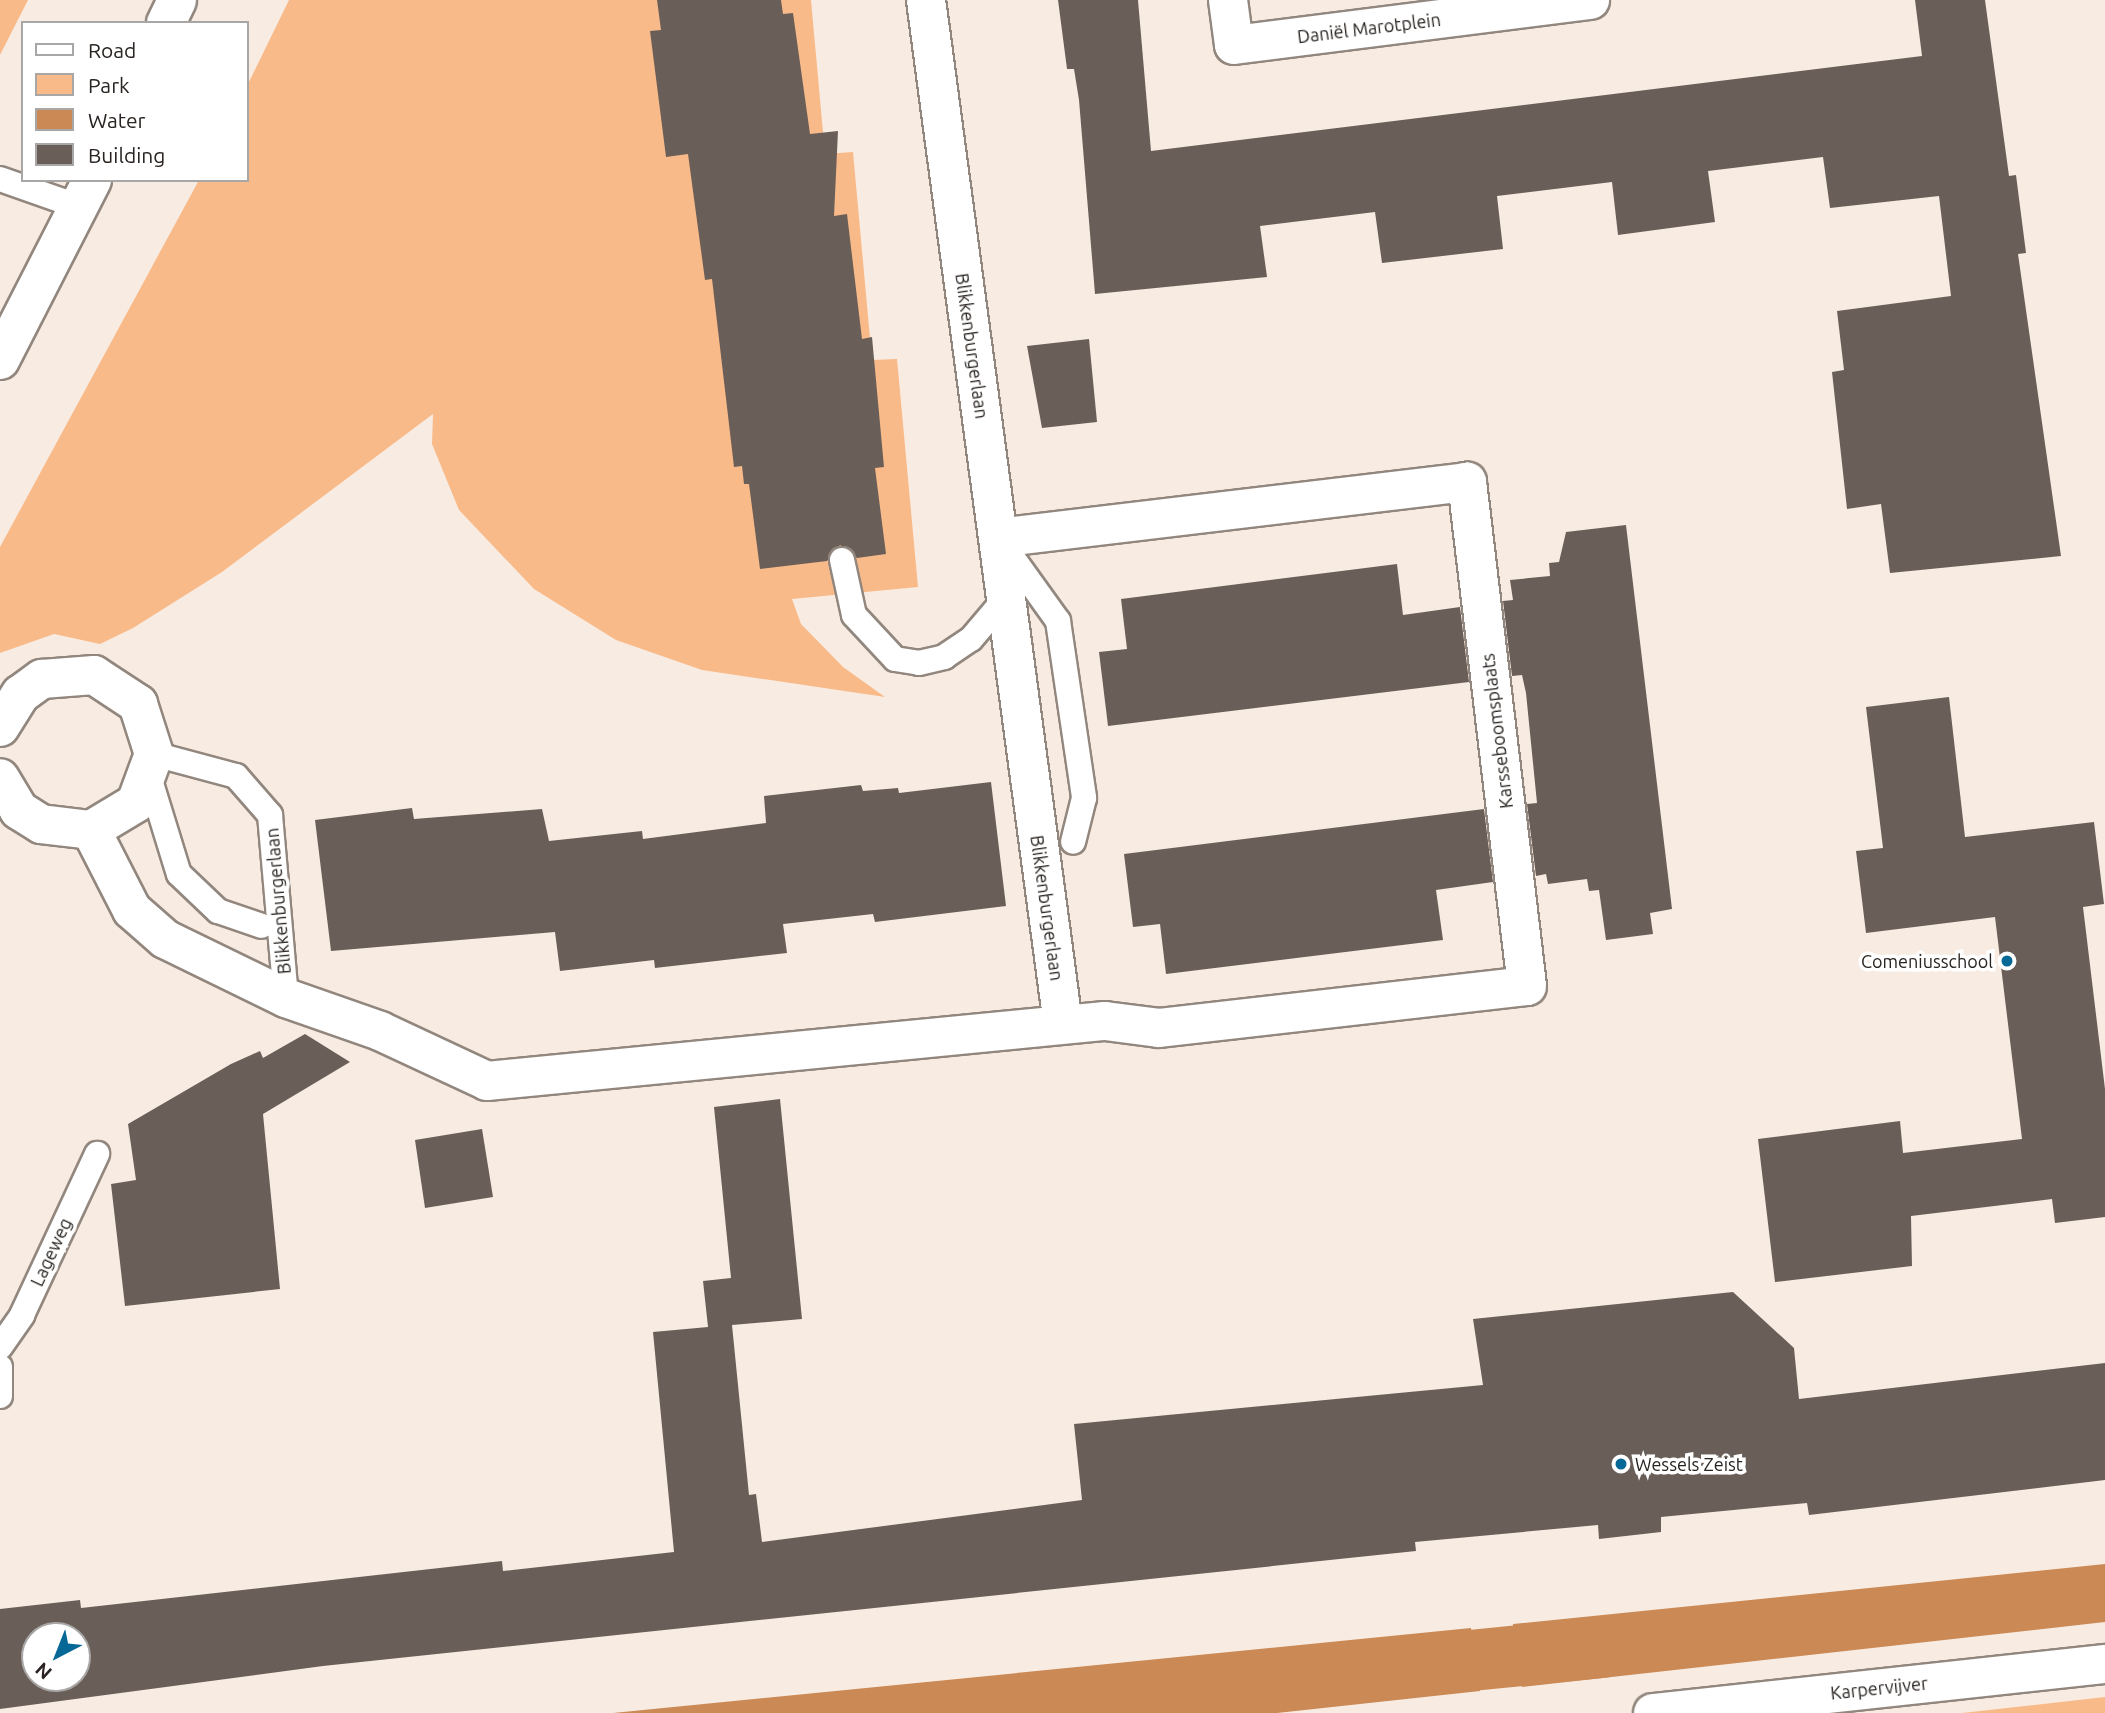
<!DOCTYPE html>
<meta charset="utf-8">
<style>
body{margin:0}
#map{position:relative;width:2105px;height:1713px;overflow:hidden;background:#f8ebe2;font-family:Ubuntu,sans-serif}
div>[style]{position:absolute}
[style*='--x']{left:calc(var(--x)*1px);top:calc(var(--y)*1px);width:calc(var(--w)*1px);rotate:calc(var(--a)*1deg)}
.green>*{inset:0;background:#f9ba89}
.water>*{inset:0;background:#ca8955}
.canal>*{height:61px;margin:-30.5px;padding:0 30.5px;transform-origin:30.5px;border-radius:30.5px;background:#ca8955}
.building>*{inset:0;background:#6a5f58}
.roads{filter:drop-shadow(2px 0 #92877e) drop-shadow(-2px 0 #92877e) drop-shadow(0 2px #92877e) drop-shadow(0 -2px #92877e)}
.service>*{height:24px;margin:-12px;padding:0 12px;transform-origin:12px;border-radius:12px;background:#fff}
.minor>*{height:38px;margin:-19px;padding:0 19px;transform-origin:19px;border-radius:19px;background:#fff}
.primary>*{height:38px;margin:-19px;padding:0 19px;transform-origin:19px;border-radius:19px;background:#fff}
.dots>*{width:19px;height:19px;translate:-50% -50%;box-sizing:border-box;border:4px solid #fff;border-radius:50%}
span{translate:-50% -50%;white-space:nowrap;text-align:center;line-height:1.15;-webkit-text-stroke:7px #fff;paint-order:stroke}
.street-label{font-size:18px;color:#292421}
.poi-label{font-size:18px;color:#292421}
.right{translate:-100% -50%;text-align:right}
.left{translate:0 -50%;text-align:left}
.legend{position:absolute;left:21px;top:21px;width:228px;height:161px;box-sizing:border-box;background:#fff;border:2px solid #a9a7a6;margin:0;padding:9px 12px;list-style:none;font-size:21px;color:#292421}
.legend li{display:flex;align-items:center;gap:14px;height:35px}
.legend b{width:35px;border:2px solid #a9a7a6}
.north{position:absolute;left:21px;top:1622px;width:70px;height:70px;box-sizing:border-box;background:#fff;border:2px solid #a9a7a6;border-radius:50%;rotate:222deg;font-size:19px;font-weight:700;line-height:28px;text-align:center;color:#292421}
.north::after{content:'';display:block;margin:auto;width:24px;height:32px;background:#066897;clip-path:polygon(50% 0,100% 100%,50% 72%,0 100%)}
</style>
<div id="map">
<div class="green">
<div style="clip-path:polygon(0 0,28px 0,0 55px)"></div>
<div style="clip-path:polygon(289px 0,811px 0,825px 154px,853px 152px,872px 360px,897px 359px,918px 587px,792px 599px,801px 624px,843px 667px,885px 697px,702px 670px,616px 640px,534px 589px,459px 510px,432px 444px,433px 414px,222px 572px,133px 628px,100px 644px,54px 634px,0 653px,0 547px,199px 180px,247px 180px,247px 86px)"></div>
<div style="clip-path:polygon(2105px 1697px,2105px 1713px,1962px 1713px)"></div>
</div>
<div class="water">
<div style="clip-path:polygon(2105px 1564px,2105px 1622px,1522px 1687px,1513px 1624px)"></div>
<div style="clip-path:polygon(1471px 1628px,1480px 1691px,1277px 1713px,613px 1713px)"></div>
</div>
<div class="canal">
<div style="--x:1390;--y:1668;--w:213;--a:-5.7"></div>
</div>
<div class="building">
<div style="clip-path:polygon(657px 0,781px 0,783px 14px,793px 13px,810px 134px,838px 131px,834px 216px,847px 214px,862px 339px,872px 337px,884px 467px,875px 468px,886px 554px,857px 558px,840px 545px,827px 561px,760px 569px,749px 484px,744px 484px,742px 466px,734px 467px,712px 279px,705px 280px,688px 154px,666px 157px,650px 31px,661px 30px)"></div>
<div style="clip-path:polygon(1058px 0,1138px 0,1151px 151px,1922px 56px,1915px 0,1985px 0,2009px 176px,2016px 175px,2026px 253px,2018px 254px,2061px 556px,1890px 573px,1881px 504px,1847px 509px,1832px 372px,1844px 370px,1837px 311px,1951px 296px,1939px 196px,1830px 208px,1823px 157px,1708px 171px,1715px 222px,1618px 235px,1612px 182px,1497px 196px,1503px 249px,1382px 263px,1375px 212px,1260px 226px,1267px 277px,1095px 294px,1079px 100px,1074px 69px,1067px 69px)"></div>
<div style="clip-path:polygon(1089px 339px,1097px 422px,1042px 428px,1027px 346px)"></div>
<div style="clip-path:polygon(1626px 525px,1672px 909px,1650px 913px,1653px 934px,1606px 940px,1599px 890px,1589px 891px,1587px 879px,1548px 884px,1546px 874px,1536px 876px,1527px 804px,1537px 803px,1526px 693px,1522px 675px,1512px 676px,1503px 601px,1513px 600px,1510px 580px,1550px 576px,1549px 563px,1559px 562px,1566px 532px)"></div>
<div style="clip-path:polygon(1397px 564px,1403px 615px,1460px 607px,1469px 682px,1108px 726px,1099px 652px,1127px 649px,1121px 599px)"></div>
<div style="clip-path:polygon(1949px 697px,1965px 837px,2094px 822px,2104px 904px,2083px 907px,2105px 1089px,2105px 1217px,2055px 1223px,2052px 1199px,1911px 1216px,1912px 1266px,1775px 1282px,1758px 1139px,1900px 1121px,1903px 1153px,2022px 1139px,1995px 917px,1866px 933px,1856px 851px,1883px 848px,1866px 707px)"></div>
<div style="clip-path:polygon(991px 782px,1006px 906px,875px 922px,873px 914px,783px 924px,787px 953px,655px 968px,654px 960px,560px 971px,555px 932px,331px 951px,315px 820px,412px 808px,414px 819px,542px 809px,549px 841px,642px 831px,643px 839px,766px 823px,764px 796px,861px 785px,863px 791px,898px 788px,899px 793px)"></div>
<div style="clip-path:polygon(1484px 809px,1493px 882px,1436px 890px,1443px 940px,1166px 974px,1160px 924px,1133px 927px,1124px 854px)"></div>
<div style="clip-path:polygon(305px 1034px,350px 1062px,263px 1114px,280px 1289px,125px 1306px,111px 1184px,136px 1180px,128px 1124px,231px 1064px,260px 1051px,263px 1058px)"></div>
<div style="clip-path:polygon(evenodd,780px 1099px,802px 1319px,732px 1325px,749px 1495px,756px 1494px,762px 1542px,1082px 1500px,1074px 1424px,1483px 1385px,1473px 1319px,1733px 1292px,1794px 1348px,1799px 1399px,2105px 1363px,2105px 1480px,1809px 1515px,1807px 1503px,1661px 1517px,1661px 1532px,1599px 1539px,1598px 1525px,1415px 1542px,1416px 1551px,323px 1666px,0 1709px,0 1609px,80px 1600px,81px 1608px,502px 1561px,503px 1571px,674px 1552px,653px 1332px,708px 1327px,703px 1281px,731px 1278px,714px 1107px,780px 1099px,35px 1636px,77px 1636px,77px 1678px,35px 1678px,35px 1636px)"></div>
<div style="clip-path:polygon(482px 1129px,493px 1197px,425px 1208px,415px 1140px)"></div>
</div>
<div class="roads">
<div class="service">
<div style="--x:0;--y:179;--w:85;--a:19.3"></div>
<div style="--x:1002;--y:543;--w:96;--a:54.3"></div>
<div style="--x:1058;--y:621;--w:179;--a:81.6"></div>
<div style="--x:1084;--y:798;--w:45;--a:104"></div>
<div style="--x:842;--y:560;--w:56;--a:77.7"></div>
<div style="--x:854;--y:615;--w:60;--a:47"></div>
<div style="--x:895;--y:659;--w:24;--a:9"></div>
<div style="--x:919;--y:663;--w:26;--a:-13"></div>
<div style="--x:944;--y:657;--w:32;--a:-34"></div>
<div style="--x:971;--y:639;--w:52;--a:-49.6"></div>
<div style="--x:154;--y:754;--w:85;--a:15"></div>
<div style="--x:236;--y:776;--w:52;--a:48.9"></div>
<div style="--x:270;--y:815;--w:184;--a:85"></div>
<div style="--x:150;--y:780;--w:98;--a:72.9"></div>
<div style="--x:179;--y:874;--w:54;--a:43.5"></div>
<div style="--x:218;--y:911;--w:46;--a:18.8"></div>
<div style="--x:0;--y:1347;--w:39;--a:-55"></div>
<div style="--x:22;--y:1315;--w:178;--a:-65"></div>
<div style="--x:0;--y:1367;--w:29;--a:90"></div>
</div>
<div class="minor">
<div style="--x:926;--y:0;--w:1033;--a:82.38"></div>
<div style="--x:1228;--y:0;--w:45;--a:82.4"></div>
<div style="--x:1234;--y:45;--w:359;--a:-7.2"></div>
<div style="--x:0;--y:727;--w:39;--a:-58"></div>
<div style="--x:21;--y:694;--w:26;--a:-36"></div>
<div style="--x:42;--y:679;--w:52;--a:-4.4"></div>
<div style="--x:94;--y:675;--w:53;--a:33.4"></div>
<div style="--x:138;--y:704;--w:52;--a:72.3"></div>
<div style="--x:154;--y:754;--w:52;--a:110.2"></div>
<div style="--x:136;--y:803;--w:52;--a:149"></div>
<div style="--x:91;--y:830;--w:50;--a:-173.2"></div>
<div style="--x:41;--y:824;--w:26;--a:-148"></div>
<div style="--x:19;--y:810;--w:37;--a:-121"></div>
<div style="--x:91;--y:830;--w:90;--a:62.9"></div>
<div style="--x:132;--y:910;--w:44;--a:41.3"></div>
<div style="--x:165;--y:939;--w:135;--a:26"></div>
<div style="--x:286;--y:998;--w:100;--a:19.3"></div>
<div style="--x:380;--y:1031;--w:118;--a:25"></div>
<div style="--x:487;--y:1081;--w:621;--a:-5.55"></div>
<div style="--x:1105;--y:1021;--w:54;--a:7.4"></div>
<div style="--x:1159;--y:1028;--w:370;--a:-6.5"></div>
<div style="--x:1527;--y:986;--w:508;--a:-96.79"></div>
<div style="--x:1467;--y:482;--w:472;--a:173.2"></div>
<div style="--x:1653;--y:1713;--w:455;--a:-6.2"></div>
</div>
<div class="primary">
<div style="--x:166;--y:23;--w:25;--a:-64"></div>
<div style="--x:0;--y:360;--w:202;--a:-62.9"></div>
</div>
</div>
<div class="dots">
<div style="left:2007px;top:961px;background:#066897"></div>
<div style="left:1621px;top:1464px;background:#066897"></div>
</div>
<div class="street-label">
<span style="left:1369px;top:28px;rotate:-7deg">Daniël Marotplein</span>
<span style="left:972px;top:346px;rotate:82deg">Blikkenburgerlaan</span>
<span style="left:1497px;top:731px;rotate:-97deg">Karsseboomsplaats</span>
<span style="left:278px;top:901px;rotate:-95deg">Blikkenburgerlaan</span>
<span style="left:1047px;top:908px;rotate:82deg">Blikkenburgerlaan</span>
<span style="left:51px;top:1252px;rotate:-65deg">Lageweg</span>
<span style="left:1879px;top:1688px;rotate:-6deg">Karpervijver</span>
</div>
<div class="poi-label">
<span class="right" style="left:1993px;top:961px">Comeniusschool</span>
<span class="left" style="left:1635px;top:1464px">Wessels Zeist</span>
</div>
<ul class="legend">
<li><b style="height:9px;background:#fff"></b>Road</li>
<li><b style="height:19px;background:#f9ba89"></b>Park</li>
<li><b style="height:19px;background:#ca8955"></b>Water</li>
<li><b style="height:19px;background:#6a5f58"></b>Building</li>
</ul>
<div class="north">N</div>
</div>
